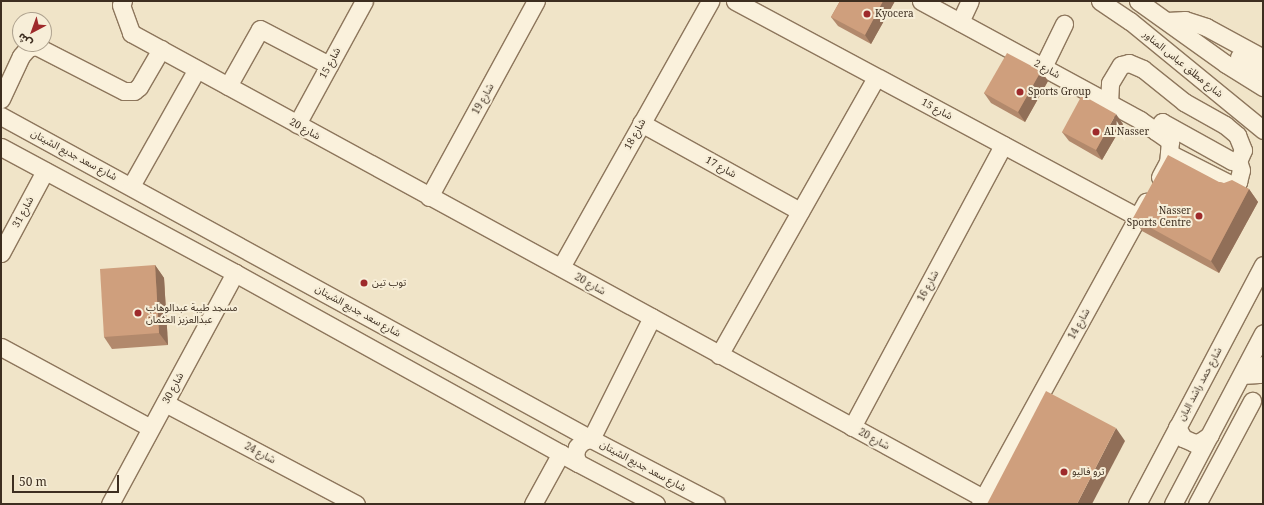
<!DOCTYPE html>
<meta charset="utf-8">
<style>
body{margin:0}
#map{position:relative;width:1264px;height:505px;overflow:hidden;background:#f0e4c8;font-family:"Noto Serif","Noto Sans Arabic",serif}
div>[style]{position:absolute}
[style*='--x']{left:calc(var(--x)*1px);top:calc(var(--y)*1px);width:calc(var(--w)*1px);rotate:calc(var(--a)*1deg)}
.roads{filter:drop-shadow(1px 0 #8d765c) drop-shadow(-1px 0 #8d765c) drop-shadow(0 1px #8d765c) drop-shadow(0 -1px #8d765c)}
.minor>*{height:17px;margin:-8.5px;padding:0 8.5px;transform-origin:8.5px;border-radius:8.5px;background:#faf1dc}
.wall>*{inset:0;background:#b2896c}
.shaded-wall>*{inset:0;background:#916f58}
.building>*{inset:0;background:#cf9f7d}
.dots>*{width:11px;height:11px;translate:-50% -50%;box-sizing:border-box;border:2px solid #f7eed8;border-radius:50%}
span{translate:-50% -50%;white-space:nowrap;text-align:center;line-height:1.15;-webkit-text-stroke:4px #f7eed8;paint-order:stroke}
.poi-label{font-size:10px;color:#3d2e20}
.left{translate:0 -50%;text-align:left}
.right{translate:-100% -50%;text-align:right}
.street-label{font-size:10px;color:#3d2e20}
.frame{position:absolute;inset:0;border:2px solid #3d2e20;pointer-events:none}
.north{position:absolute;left:12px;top:12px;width:40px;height:40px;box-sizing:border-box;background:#f7eed8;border:1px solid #ada18e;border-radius:50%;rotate:221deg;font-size:11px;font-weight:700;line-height:16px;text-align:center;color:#3d2e20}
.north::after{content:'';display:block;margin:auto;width:14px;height:18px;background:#9e2a2b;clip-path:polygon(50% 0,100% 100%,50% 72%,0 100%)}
.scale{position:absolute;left:12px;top:475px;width:107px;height:18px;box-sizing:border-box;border:2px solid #3d2e20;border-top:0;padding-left:5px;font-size:12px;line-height:14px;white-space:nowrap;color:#3d2e20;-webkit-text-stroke:3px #f7eed8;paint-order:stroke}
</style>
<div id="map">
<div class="roads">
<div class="minor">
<div style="--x:123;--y:1;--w:4;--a:117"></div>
<div style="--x:121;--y:5;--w:30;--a:70"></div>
<div style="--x:131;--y:33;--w:971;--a:28.62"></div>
<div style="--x:735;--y:1;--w:457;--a:28.2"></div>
<div style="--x:921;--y:1;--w:249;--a:28.5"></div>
<div style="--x:1140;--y:120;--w:37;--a:35"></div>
<div style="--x:1170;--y:141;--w:21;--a:95"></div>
<div style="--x:1168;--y:162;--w:17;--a:118"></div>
<div style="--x:1100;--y:1;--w:36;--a:34"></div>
<div style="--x:1130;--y:21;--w:172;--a:39.3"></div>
<div style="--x:1138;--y:1;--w:108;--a:35.6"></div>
<div style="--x:1226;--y:64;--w:44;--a:31.9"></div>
<div style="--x:1167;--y:21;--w:18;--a:-3"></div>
<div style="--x:1185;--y:20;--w:22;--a:18"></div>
<div style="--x:1206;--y:27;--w:65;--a:28.5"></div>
<div style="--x:960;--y:22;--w:23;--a:-65"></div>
<div style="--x:1239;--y:57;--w:28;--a:32"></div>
<div style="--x:1043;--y:67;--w:48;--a:-64"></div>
<div style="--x:228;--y:86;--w:65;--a:-60.7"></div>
<div style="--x:260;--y:29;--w:78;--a:27.6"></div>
<div style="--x:1;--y:99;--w:47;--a:-65.1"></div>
<div style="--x:21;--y:56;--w:11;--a:-49"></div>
<div style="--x:28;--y:48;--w:8;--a:-14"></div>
<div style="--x:36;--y:46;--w:99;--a:27.1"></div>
<div style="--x:124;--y:91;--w:10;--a:0"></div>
<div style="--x:134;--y:91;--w:6;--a:-39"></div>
<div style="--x:139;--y:87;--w:44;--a:-59.9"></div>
<div style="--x:1109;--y:103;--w:20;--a:-87"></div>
<div style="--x:1110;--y:83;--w:21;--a:-59"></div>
<div style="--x:1121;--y:65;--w:8;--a:-14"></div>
<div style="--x:1129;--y:63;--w:15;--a:23"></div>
<div style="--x:1143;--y:69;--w:53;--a:38.8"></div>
<div style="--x:1184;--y:102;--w:47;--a:29.3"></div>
<div style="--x:1225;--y:125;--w:16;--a:40"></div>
<div style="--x:1237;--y:135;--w:16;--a:68"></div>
<div style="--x:1243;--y:150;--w:12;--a:114"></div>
<div style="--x:1238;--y:161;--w:6;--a:180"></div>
<div style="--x:1232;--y:161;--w:80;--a:-150.9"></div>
<div style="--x:1162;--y:122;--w:11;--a:124"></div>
<div style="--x:1;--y:116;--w:673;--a:28.7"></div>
<div style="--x:591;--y:439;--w:141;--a:27.5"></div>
<div style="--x:641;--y:123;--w:182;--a:29"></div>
<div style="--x:297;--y:124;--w:140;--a:-61.4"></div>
<div style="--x:1;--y:147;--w:266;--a:28.3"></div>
<div style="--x:235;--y:273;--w:392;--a:29"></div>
<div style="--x:578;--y:463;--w:88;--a:27.7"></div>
<div style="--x:1169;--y:153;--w:71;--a:26.9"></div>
<div style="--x:1232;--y:185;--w:7;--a:-27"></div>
<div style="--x:1238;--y:182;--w:12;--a:-76"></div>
<div style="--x:1241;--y:170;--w:9;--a:-108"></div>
<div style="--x:131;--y:186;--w:134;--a:-60.6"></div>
<div style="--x:429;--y:197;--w:223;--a:-61.4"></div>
<div style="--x:1;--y:253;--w:93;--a:-61.8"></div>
<div style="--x:561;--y:267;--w:305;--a:-60.7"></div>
<div style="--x:1;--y:347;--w:170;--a:28.4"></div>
<div style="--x:719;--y:355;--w:319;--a:-60.5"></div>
<div style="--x:1242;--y:375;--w:17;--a:-3"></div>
<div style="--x:1259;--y:374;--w:10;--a:-66"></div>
<div style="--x:165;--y:403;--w:216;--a:27.9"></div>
<div style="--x:852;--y:427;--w:320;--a:-61.8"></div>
<div style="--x:1177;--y:427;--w:13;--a:61"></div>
<div style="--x:1183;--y:438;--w:12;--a:24"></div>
<div style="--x:1194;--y:443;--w:6;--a:-9"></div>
<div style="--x:1200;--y:442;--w:12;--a:-35"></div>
<div style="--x:578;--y:463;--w:9;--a:-111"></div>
<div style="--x:575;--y:455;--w:8;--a:-76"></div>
<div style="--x:577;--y:447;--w:8;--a:-45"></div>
<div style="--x:583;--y:441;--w:8;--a:-14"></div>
<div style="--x:591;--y:439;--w:136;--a:-63.4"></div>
<div style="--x:110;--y:504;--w:263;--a:-61.6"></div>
<div style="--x:533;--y:504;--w:58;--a:-61.2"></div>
<div style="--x:980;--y:504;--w:345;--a:-61.2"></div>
<div style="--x:1137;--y:504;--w:270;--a:-62.2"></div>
<div style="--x:1173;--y:504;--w:193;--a:-62.2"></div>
<div style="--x:1197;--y:504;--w:117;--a:-61.9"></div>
</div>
</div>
<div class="wall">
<div style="clip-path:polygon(840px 1px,895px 1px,871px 44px,838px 26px,831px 17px)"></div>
<div style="clip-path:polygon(1041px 71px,1048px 81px,1025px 122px,991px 103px,984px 93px)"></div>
<div style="clip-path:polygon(1123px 124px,1102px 160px,1069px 141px,1062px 132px)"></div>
<div style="clip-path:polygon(1219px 182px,1249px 189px,1258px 202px,1219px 273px,1142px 231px,1133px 218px)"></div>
<div style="clip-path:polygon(155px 265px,164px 278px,168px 345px,112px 349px,104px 337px)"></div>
</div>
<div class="shaded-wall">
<div style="clip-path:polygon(883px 1px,895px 1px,871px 44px,865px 35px)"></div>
<div style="clip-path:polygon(1041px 71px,1048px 81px,1025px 122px,1018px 112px)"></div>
<div style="clip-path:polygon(1116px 114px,1123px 124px,1102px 160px,1096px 150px)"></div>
<div style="clip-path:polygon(1249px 189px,1258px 202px,1219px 273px,1211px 261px)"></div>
<div style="clip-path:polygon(155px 265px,164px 278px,168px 345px,159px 333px)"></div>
<div style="clip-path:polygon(1116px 428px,1125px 441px,1092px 504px,1077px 504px)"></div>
</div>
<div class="building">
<div style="clip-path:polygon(840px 1px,883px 1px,865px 35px,831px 17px)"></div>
<div style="clip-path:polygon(1007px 53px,1041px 71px,1018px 112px,984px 93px)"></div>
<div style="clip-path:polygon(1082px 95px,1116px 114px,1096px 150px,1062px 132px)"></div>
<div style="clip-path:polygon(1168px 155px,1219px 182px,1224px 183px,1232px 180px,1249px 189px,1211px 261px,1133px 218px)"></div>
<div style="clip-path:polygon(155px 265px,159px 333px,104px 337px,100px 269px)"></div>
<div style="clip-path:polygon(1046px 391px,1116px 428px,1077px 504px,987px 504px)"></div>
</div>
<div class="dots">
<div style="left:867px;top:14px;background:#9e2a2b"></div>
<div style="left:1020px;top:92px;background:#9e2a2b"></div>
<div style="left:1096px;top:132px;background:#9e2a2b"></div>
<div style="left:1199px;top:216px;background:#9e2a2b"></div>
<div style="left:364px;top:283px;background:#9e2a2b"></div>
<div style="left:138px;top:313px;background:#9e2a2b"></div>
<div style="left:1064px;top:472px;background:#9e2a2b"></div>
</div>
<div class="poi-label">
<span class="left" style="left:875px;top:14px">Kyocera</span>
<span class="left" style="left:1028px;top:92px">Sports Group</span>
<span class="left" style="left:1104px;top:132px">Al Nasser</span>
<span class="right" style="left:1191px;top:216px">Nasser<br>Sports Centre</span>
<span class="left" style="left:372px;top:283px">توب تين</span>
<span class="left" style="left:146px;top:313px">مسجد طيبة عبدالوهاب<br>عبدالعزيز العثمان</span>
<span class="left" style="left:1072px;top:472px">ترو فاليو</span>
</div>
<div class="street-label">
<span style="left:330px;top:63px;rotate:-62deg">شارع 15</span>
<span style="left:1183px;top:64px;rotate:39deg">شارع مطلق عباس المناور</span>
<span style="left:1047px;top:69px;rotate:28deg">شارع 2</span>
<span style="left:483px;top:99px;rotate:-61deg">شارع 19</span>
<span style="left:937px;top:109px;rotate:28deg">شارع 15</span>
<span style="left:305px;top:129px;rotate:29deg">شارع 20</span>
<span style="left:635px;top:134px;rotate:-61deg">شارع 18</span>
<span style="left:74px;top:155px;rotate:28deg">شارع سعد جديع الشيتان</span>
<span style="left:721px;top:167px;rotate:29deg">شارع 17</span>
<span style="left:23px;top:212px;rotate:-62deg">شارع 31</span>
<span style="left:590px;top:284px;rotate:29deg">شارع 20</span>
<span style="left:928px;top:286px;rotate:-62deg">شارع 16</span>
<span style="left:358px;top:311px;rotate:29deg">شارع سعد جديع الشيتان</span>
<span style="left:1079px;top:324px;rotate:-61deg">شارع 14</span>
<span style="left:1200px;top:384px;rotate:-62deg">شارع حمد راشد البان</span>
<span style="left:173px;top:388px;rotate:-62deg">شارع 30</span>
<span style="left:874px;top:439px;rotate:28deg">شارع 20</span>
<span style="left:260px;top:453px;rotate:28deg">شارع 24</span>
<span style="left:643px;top:466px;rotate:28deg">شارع سعد جديع الشيتان</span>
</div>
<div class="frame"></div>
<div class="north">ش</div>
<div class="scale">50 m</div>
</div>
